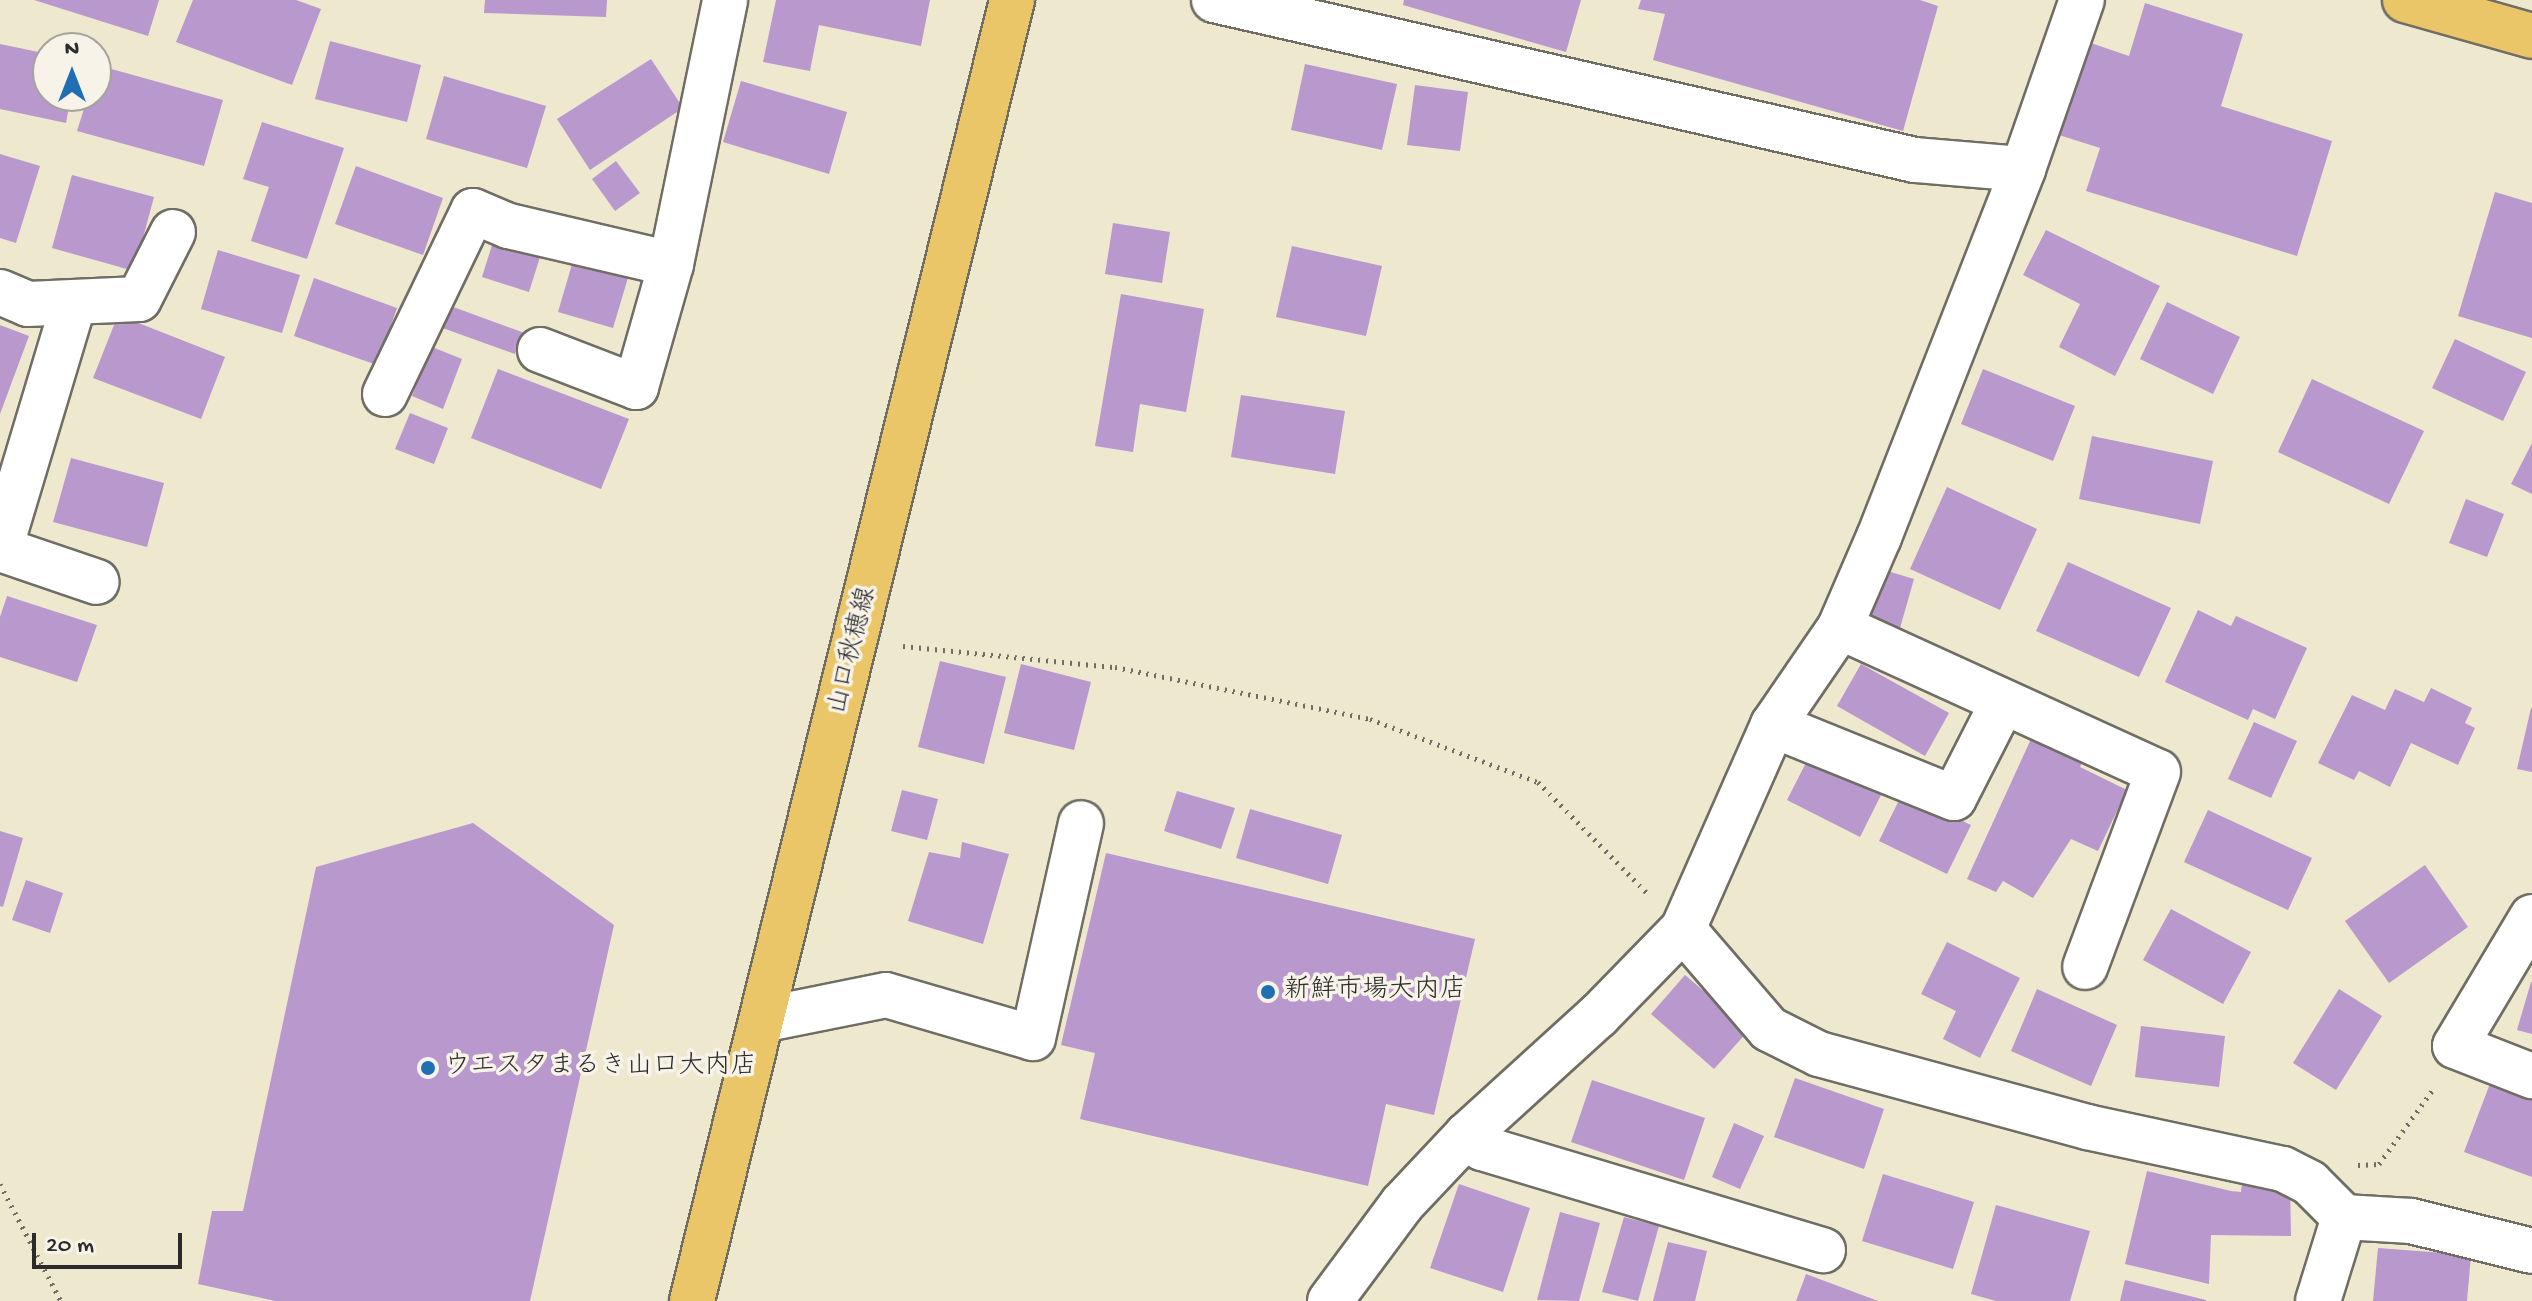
<!DOCTYPE html>
<meta charset="utf-8">
<style>
body{margin:0}
#map{position:relative;width:2532px;height:1301px;overflow:hidden;background:#eee8cf;font-family:"Gochi Hand","Klee One",sans-serif}
div>[style]{position:absolute}
[style*='--x']{left:calc(var(--x)*1px);top:calc(var(--y)*1px);width:calc(var(--w)*1px);rotate:calc(var(--a)*1deg)}
.building>*{inset:0;background:#b898cd}
.path>*{height:5px;margin-top:-2.5px;transform-origin:0;background:repeating-linear-gradient(90deg,#6f6d64 0 2px,transparent 0 8px)}
.roads{filter:drop-shadow(2px 0 #6f6d64) drop-shadow(-2px 0 #6f6d64) drop-shadow(0 2px #6f6d64) drop-shadow(0 -2px #6f6d64)}
.minor>*{height:44px;margin:-22px;padding:0 22px;transform-origin:22px;border-radius:22px;background:#fff}
.major>*{height:44px;margin:-22px;padding:0 22px;transform-origin:22px;border-radius:22px;background:#ebc669}
.dots>*{width:22px;height:22px;translate:-50% -50%;box-sizing:border-box;border:4px solid #f7f3e8;border-radius:50%}
span{translate:-50% -50%;white-space:nowrap;text-align:center;line-height:1.15;-webkit-text-stroke:7px #f7f3e8;paint-order:stroke}
.street-label{font-size:26px;color:#2b2b2b}
.poi-label{font-size:26px;color:#2b2b2b}
.left{translate:0 -50%;text-align:left}
.north{position:absolute;left:32px;top:32px;width:80px;height:80px;box-sizing:border-box;background:#f7f3e8;border:2px solid #a5a39c;border-radius:50%;rotate:0deg;font-size:22px;font-weight:700;line-height:32px;text-align:center;color:#2b2b2b}
.north::after{content:'';display:block;margin:auto;width:28px;height:36px;background:#1f6fb2;clip-path:polygon(50% 0,100% 100%,50% 72%,0 100%)}
.scale{position:absolute;left:32px;top:1233px;width:150px;height:36px;box-sizing:border-box;border:4px solid #2b2b2b;border-top:0;padding-left:10px;font-size:24px;line-height:28px;white-space:nowrap;color:#2b2b2b;-webkit-text-stroke:6px #f7f3e8;paint-order:stroke}
</style>
<div id="map">
<div class="building">
<div style="clip-path:polygon(34px 0,159px 0,148px 36px)"></div>
<div style="clip-path:polygon(193px 0,296px 0,321px 9px,292px 85px,176px 42px)"></div>
<div style="clip-path:polygon(485px 0,607px 0,606px 17px,484px 13px)"></div>
<div style="clip-path:polygon(776px 0,930px 0,921px 46px,819px 25px,810px 71px,763px 62px)"></div>
<div style="clip-path:polygon(1404px 0,1581px 0,1566px 52px,1403px 5px)"></div>
<div style="clip-path:polygon(1641px 0,1920px 0,1938px 6px,1903px 131px,1653px 60px,1665px 14px,1638px 9px)"></div>
<div style="clip-path:polygon(2145px 3px,2243px 34px,2221px 106px,2332px 141px,2297px 256px,2086px 191px,2100px 148px,2059px 135px,2088px 42px,2129px 56px)"></div>
<div style="clip-path:polygon(330px 41px,421px 65px,407px 122px,315px 99px)"></div>
<div style="clip-path:polygon(0 44px,48px 54px,48px 96px,71px 96px,66px 123px,0 109px)"></div>
<div style="clip-path:polygon(651px 59px,683px 108px,590px 170px,557px 119px)"></div>
<div style="clip-path:polygon(1305px 64px,1397px 84px,1382px 150px,1291px 130px)"></div>
<div style="clip-path:polygon(97px 65px,223px 100px,204px 166px,77px 131px,88px 96px,96px 96px)"></div>
<div style="clip-path:polygon(444px 76px,546px 106px,527px 168px,426px 139px)"></div>
<div style="clip-path:polygon(741px 81px,847px 112px,829px 174px,723px 142px)"></div>
<div style="clip-path:polygon(1415px 85px,1468px 92px,1460px 151px,1407px 145px)"></div>
<div style="clip-path:polygon(262px 122px,344px 148px,307px 259px,251px 241px,269px 187px,243px 179px)"></div>
<div style="clip-path:polygon(0 154px,40px 166px,16px 243px,0 238px)"></div>
<div style="clip-path:polygon(616px 161px,640px 193px,615px 211px,592px 179px)"></div>
<div style="clip-path:polygon(356px 166px,443px 198px,423px 255px,335px 224px)"></div>
<div style="clip-path:polygon(72px 175px,154px 197px,134px 271px,52px 248px)"></div>
<div style="clip-path:polygon(2495px 192px,2532px 203px,2532px 338px,2458px 316px)"></div>
<div style="clip-path:polygon(1113px 223px,1170px 232px,1162px 283px,1105px 274px)"></div>
<div style="clip-path:polygon(2046px 230px,2160px 286px,2115px 376px,2059px 347px,2080px 304px,2023px 275px)"></div>
<div style="clip-path:polygon(493px 242px,540px 257px,529px 292px,482px 277px)"></div>
<div style="clip-path:polygon(1292px 246px,1382px 266px,1366px 336px,1276px 317px)"></div>
<div style="clip-path:polygon(218px 250px,300px 275px,282px 333px,201px 309px)"></div>
<div style="clip-path:polygon(575px 254px,630px 271px,613px 328px,558px 312px)"></div>
<div style="clip-path:polygon(314px 278px,397px 308px,377px 365px,294px 336px)"></div>
<div style="clip-path:polygon(1121px 294px,1204px 309px,1186px 412px,1140px 404px,1133px 452px,1095px 446px)"></div>
<div style="clip-path:polygon(2167px 302px,2240px 337px,2213px 394px,2140px 359px)"></div>
<div style="clip-path:polygon(445px 304px,522px 332px,515px 354px,437px 326px)"></div>
<div style="clip-path:polygon(118px 315px,225px 357px,201px 419px,93px 378px)"></div>
<div style="clip-path:polygon(0 325px,29px 336px,0 414px)"></div>
<div style="clip-path:polygon(2455px 339px,2526px 372px,2503px 421px,2432px 388px)"></div>
<div style="clip-path:polygon(432px 347px,462px 359px,443px 409px,412px 396px)"></div>
<div style="clip-path:polygon(498px 369px,629px 419px,601px 489px,471px 438px)"></div>
<div style="clip-path:polygon(1983px 369px,2075px 406px,2053px 461px,1961px 424px)"></div>
<div style="clip-path:polygon(2312px 379px,2424px 431px,2389px 504px,2278px 452px)"></div>
<div style="clip-path:polygon(1241px 395px,1345px 411px,1335px 474px,1231px 457px)"></div>
<div style="clip-path:polygon(410px 413px,448px 428px,434px 464px,395px 449px)"></div>
<div style="clip-path:polygon(2092px 436px,2213px 461px,2200px 524px,2079px 499px)"></div>
<div style="clip-path:polygon(2532px 443px,2532px 494px,2511px 484px)"></div>
<div style="clip-path:polygon(71px 458px,164px 483px,147px 547px,53px 522px)"></div>
<div style="clip-path:polygon(1947px 487px,2037px 529px,2000px 610px,1910px 569px)"></div>
<div style="clip-path:polygon(2466px 499px,2504px 514px,2487px 557px,2449px 543px)"></div>
<div style="clip-path:polygon(2068px 562px,2171px 608px,2139px 677px,2036px 631px)"></div>
<div style="clip-path:polygon(1884px 570px,1914px 579px,1900px 628px,1870px 619px)"></div>
<div style="clip-path:polygon(7px 596px,97px 625px,77px 682px,0 657px,0 617px)"></div>
<div style="clip-path:polygon(2198px 610px,2231px 626px,2236px 616px,2307px 648px,2275px 719px,2253px 709px,2248px 720px,2165px 682px)"></div>
<div style="clip-path:polygon(940px 661px,1006px 677px,984px 764px,918px 747px)"></div>
<div style="clip-path:polygon(1021px 664px,1091px 682px,1074px 750px,1004px 733px)"></div>
<div style="clip-path:polygon(1861px 664px,1949px 713px,1925px 756px,1837px 706px)"></div>
<div style="clip-path:polygon(2431px 688px,2472px 708px,2465px 723px,2475px 728px,2458px 765px,2411px 743px,2390px 787px,2359px 771px,2354px 780px,2318px 763px,2352px 695px,2385px 710px,2395px 689px,2424px 702px)"></div>
<div style="clip-path:polygon(2531px 708px,2532px 708px,2532px 772px,2517px 769px)"></div>
<div style="clip-path:polygon(2254px 722px,2297px 741px,2271px 798px,2228px 779px)"></div>
<div style="clip-path:polygon(2036px 728px,2086px 753px,2080px 767px,2127px 790px,2098px 851px,2071px 839px,2033px 898px,2003px 881px,1996px 892px,1967px 879px)"></div>
<div style="clip-path:polygon(1811px 753px,1883px 791px,1860px 837px,1787px 800px)"></div>
<div style="clip-path:polygon(902px 790px,938px 799px,927px 840px,891px 831px)"></div>
<div style="clip-path:polygon(1177px 791px,1235px 808px,1221px 849px,1164px 831px)"></div>
<div style="clip-path:polygon(1903px 792px,1971px 825px,1947px 874px,1879px 841px)"></div>
<div style="clip-path:polygon(1250px 809px,1342px 835px,1328px 884px,1236px 858px)"></div>
<div style="clip-path:polygon(2208px 810px,2312px 858px,2288px 910px,2184px 862px)"></div>
<div style="clip-path:polygon(473px 823px,614px 925px,530px 1301px,275px 1301px,198px 1284px,212px 1211px,243px 1211px,316px 867px)"></div>
<div style="clip-path:polygon(0 831px,23px 838px,3px 907px,0 906px)"></div>
<div style="clip-path:polygon(962px 842px,1009px 854px,983px 944px,908px 921px,929px 852px,960px 858px)"></div>
<div style="clip-path:polygon(1106px 853px,1475px 939px,1434px 1115px,1386px 1104px,1368px 1186px,1080px 1119px,1095px 1053px,1061px 1045px)"></div>
<div style="clip-path:polygon(2425px 865px,2468px 927px,2389px 983px,2345px 921px)"></div>
<div style="clip-path:polygon(26px 880px,63px 893px,50px 933px,12px 920px)"></div>
<div style="clip-path:polygon(2171px 909px,2251px 952px,2223px 1004px,2143px 960px)"></div>
<div style="clip-path:polygon(1947px 942px,2020px 978px,1980px 1058px,1943px 1039px,1956px 1011px,1921px 994px)"></div>
<div style="clip-path:polygon(1685px 975px,1749px 1030px,1714px 1069px,1651px 1014px)"></div>
<div style="clip-path:polygon(2531px 982px,2532px 982px,2532px 1034px,2517px 1030px)"></div>
<div style="clip-path:polygon(2037px 989px,2117px 1025px,2091px 1086px,2011px 1051px)"></div>
<div style="clip-path:polygon(2339px 989px,2382px 1016px,2336px 1090px,2293px 1063px)"></div>
<div style="clip-path:polygon(2141px 1026px,2225px 1036px,2219px 1087px,2135px 1077px)"></div>
<div style="clip-path:polygon(1795px 1078px,1884px 1109px,1864px 1169px,1774px 1137px)"></div>
<div style="clip-path:polygon(1592px 1080px,1705px 1118px,1684px 1180px,1571px 1142px)"></div>
<div style="clip-path:polygon(2491px 1081px,2532px 1096px,2532px 1177px,2464px 1152px)"></div>
<div style="clip-path:polygon(1734px 1123px,1764px 1136px,1740px 1189px,1712px 1177px)"></div>
<div style="clip-path:polygon(2147px 1171px,2231px 1191px,2241px 1192px,2242px 1182px,2290px 1183px,2291px 1236px,2211px 1235px,2209px 1284px,2125px 1264px)"></div>
<div style="clip-path:polygon(1883px 1174px,1974px 1202px,1953px 1269px,1862px 1241px)"></div>
<div style="clip-path:polygon(1459px 1184px,1530px 1208px,1503px 1292px,1430px 1268px)"></div>
<div style="clip-path:polygon(1996px 1205px,2090px 1231px,2070px 1301px,1996px 1301px,1971px 1294px)"></div>
<div style="clip-path:polygon(1560px 1212px,1600px 1223px,1579px 1301px,1537px 1300px)"></div>
<div style="clip-path:polygon(1624px 1217px,1659px 1226px,1638px 1301px,1602px 1292px)"></div>
<div style="clip-path:polygon(1668px 1242px,1707px 1251px,1695px 1301px,1653px 1301px)"></div>
<div style="clip-path:polygon(2378px 1248px,2471px 1255px,2467px 1301px,2373px 1301px)"></div>
<div style="clip-path:polygon(1806px 1274px,1878px 1301px,1796px 1301px)"></div>
<div style="clip-path:polygon(2125px 1280px,2206px 1300px,2206px 1301px,2120px 1301px)"></div>
</div>
<div class="path">
<div style="--x:903;--y:646;--w:213;--a:5.7"></div>
<div style="--x:1115;--y:667;--w:260;--a:11.5"></div>
<div style="--x:1370;--y:719;--w:179;--a:20.6"></div>
<div style="--x:1538;--y:782;--w:157;--a:45.5"></div>
<div style="--x:2358;--y:1165;--w:21;--a:-3"></div>
<div style="--x:2379;--y:1164;--w:94;--a:-54.1"></div>
<div style="--x:0;--y:1184;--w:132;--a:62.5"></div>
</div>
<div class="roads">
<div class="minor">
<div style="--x:1214;--y:0;--w:719;--a:12.86"></div>
<div style="--x:1915;--y:160;--w:108;--a:4.8"></div>
<div style="--x:0;--y:292;--w:30;--a:23"></div>
<div style="--x:28;--y:304;--w:111;--a:-2.6"></div>
<div style="--x:139;--y:299;--w:75;--a:-63.1"></div>
<div style="--x:540;--y:350;--w:103;--a:21.1"></div>
<div style="--x:636;--y:387;--w:128;--a:-74.1"></div>
<div style="--x:385;--y:394;--w:203;--a:-64.3"></div>
<div style="--x:473;--y:211;--w:39;--a:23"></div>
<div style="--x:509;--y:226;--w:166;--a:13.2"></div>
<div style="--x:671;--y:264;--w:269;--a:-78.4"></div>
<div style="--x:0;--y:549;--w:255;--a:-73.3"></div>
<div style="--x:0;--y:549;--w:102;--a:18.8"></div>
<div style="--x:1840;--y:627;--w:349;--a:24.5"></div>
<div style="--x:2158;--y:772;--w:208;--a:110.5"></div>
<div style="--x:1773;--y:725;--w:195;--a:22"></div>
<div style="--x:1954;--y:798;--w:108;--a:-63"></div>
<div style="--x:2532;--y:917;--w:150;--a:120.8"></div>
<div style="--x:2455;--y:1046;--w:83;--a:21.3"></div>
<div style="--x:1683;--y:929;--w:132;--a:49.3"></div>
<div style="--x:1769;--y:1029;--w:56;--a:26.6"></div>
<div style="--x:1819;--y:1054;--w:278;--a:15.2"></div>
<div style="--x:2087;--y:1127;--w:200;--a:12.1"></div>
<div style="--x:2283;--y:1169;--w:30;--a:27"></div>
<div style="--x:2310;--y:1183;--w:48;--a:45"></div>
<div style="--x:2344;--y:1217;--w:67;--a:3.4"></div>
<div style="--x:2411;--y:1221;--w:125;--a:13.9"></div>
<div style="--x:762;--y:1020;--w:126;--a:-11.4"></div>
<div style="--x:886;--y:995;--w:153;--a:16.3"></div>
<div style="--x:1033;--y:1038;--w:220;--a:-77.4"></div>
<div style="--x:1467;--y:1135;--w:20;--a:41"></div>
<div style="--x:1482;--y:1148;--w:356;--a:16.7"></div>
<div style="--x:1330;--y:1301;--w:121;--a:-53.4"></div>
<div style="--x:1402;--y:1204;--w:95;--a:-46.7"></div>
<div style="--x:1467;--y:1135;--w:177;--a:-42.3"></div>
<div style="--x:1598;--y:1016;--w:122;--a:-45.7"></div>
<div style="--x:1683;--y:929;--w:223;--a:-66.2"></div>
<div style="--x:1773;--y:725;--w:119;--a:-55.6"></div>
<div style="--x:1840;--y:627;--w:98;--a:-66.6"></div>
<div style="--x:1879;--y:537;--w:395;--a:-68.6"></div>
<div style="--x:2023;--y:169;--w:179;--a:-70.8"></div>
<div style="--x:2318;--y:1301;--w:88;--a:-72.8"></div>
</div>
<div class="major">
<div style="--x:2405;--y:0;--w:132;--a:15.8"></div>
<div style="--x:692;--y:1301;--w:1340;--a:-76.18"></div>
</div>
</div>
<div class="dots">
<div style="left:1268px;top:992px;background:#1f6fb2"></div>
<div style="left:428px;top:1068px;background:#1f6fb2"></div>
</div>
<div class="street-label">
<span style="left:854px;top:651px;rotate:-76deg">山口秋穂線</span>
</div>
<div class="poi-label">
<span class="left" style="left:1284px;top:992px">新鮮市場大内店</span>
<span class="left" style="left:444px;top:1068px">ウエスタまるき山口大内店</span>
</div>
<div class="north">N</div>
<div class="scale">20 m</div>
</div>
